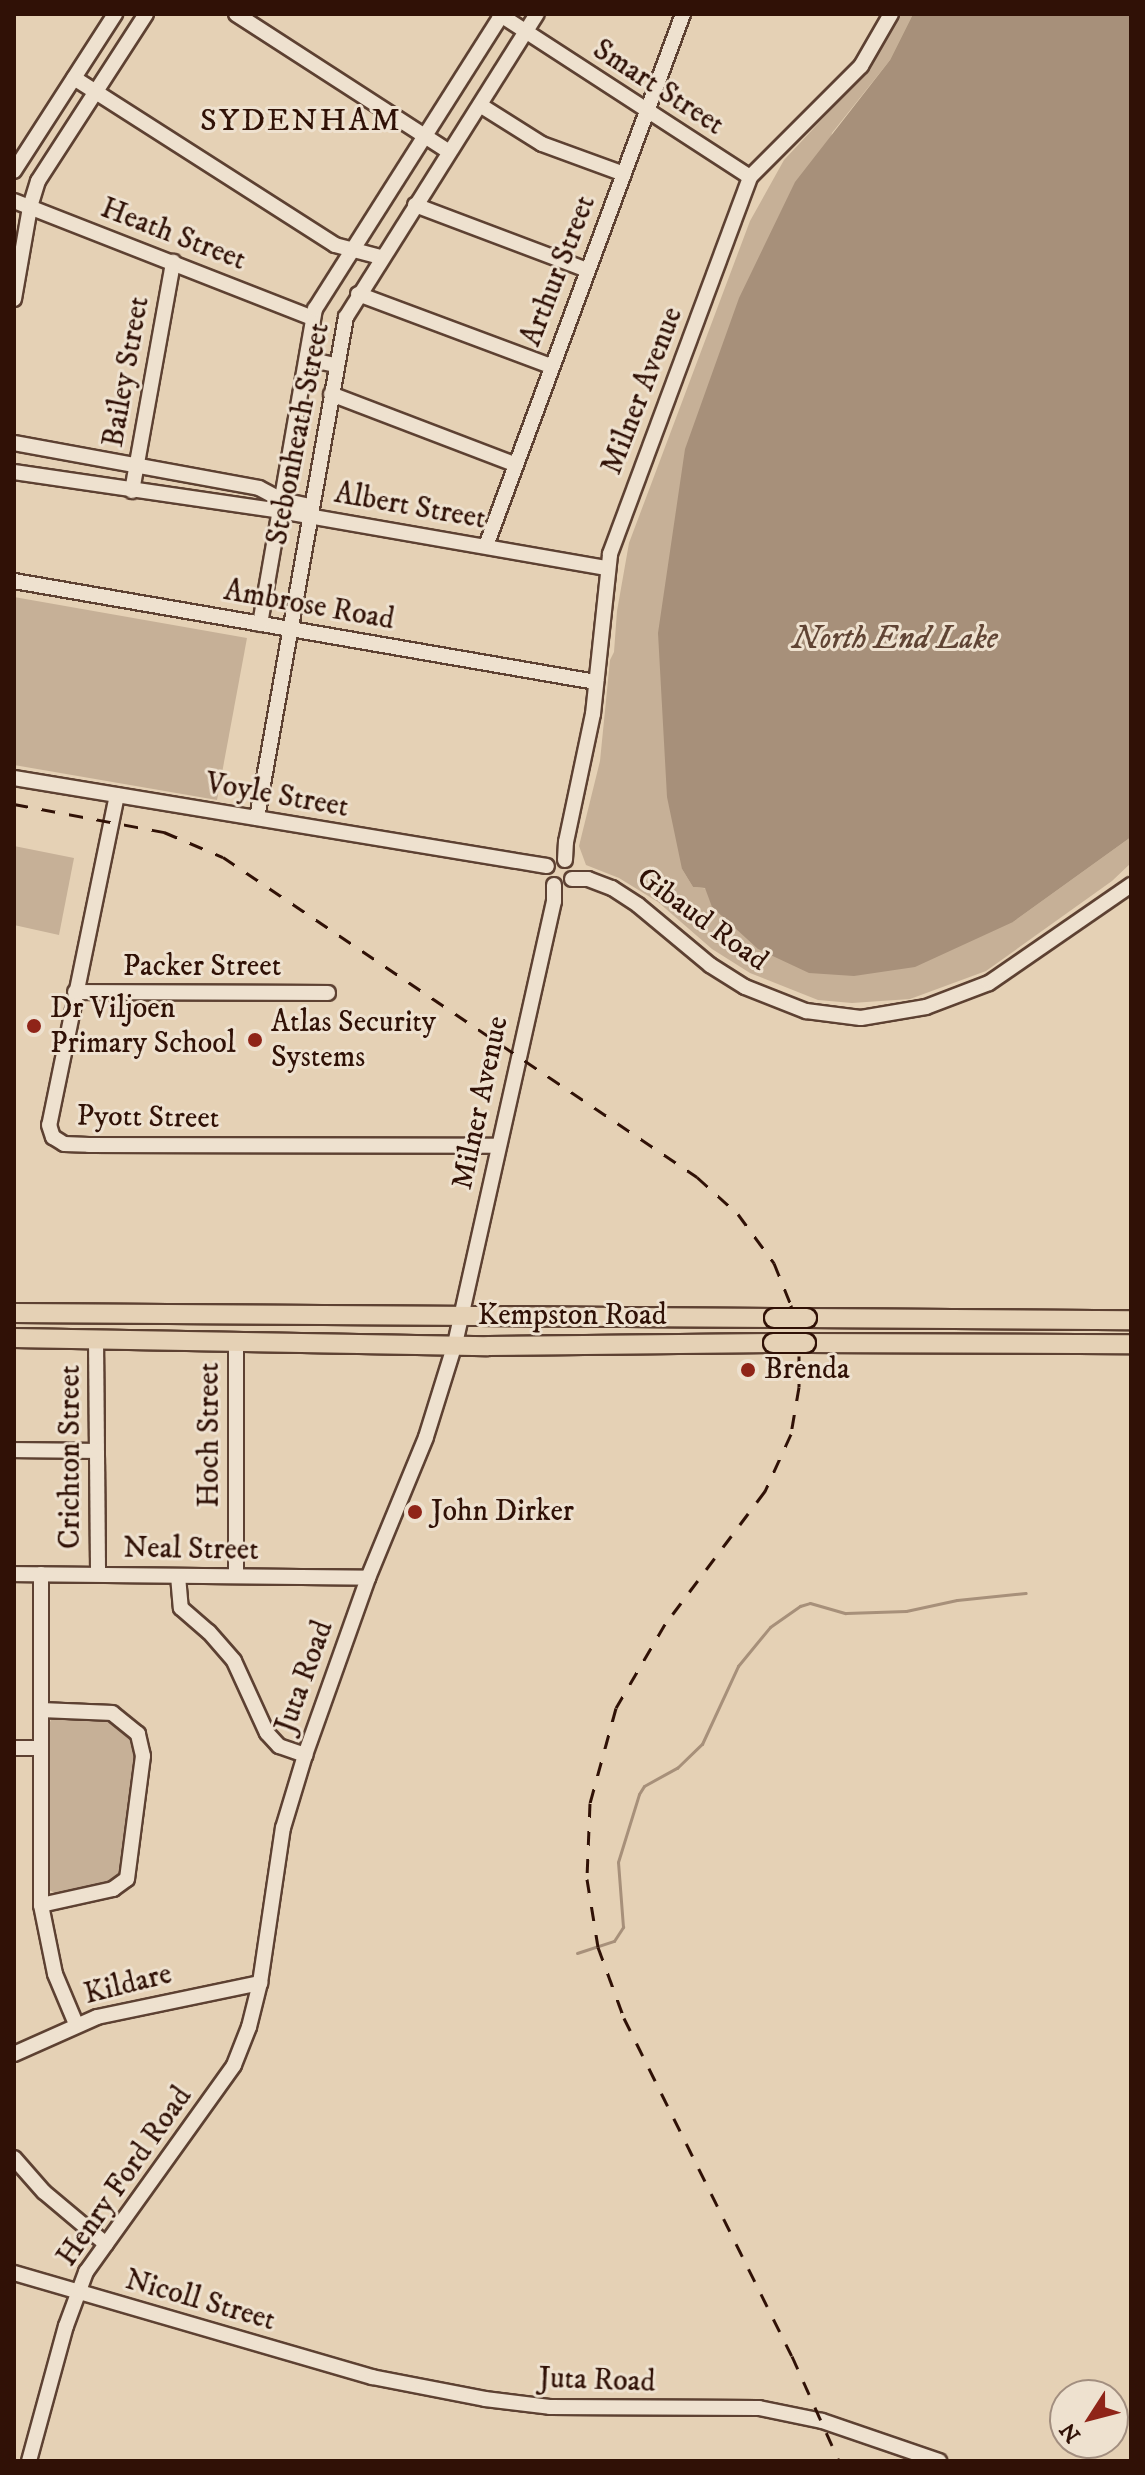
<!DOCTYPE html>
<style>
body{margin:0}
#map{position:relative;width:1145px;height:2475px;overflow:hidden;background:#e5d1b5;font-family:"IM FELL DW Pica",serif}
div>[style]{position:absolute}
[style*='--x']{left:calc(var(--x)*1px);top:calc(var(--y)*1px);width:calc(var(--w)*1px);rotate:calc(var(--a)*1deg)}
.green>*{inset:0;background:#c6b097}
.water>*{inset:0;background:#a7907a}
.stream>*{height:3px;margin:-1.5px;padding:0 1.5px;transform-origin:1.5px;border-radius:1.5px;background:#a7907a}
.roads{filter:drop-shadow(2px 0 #5d4132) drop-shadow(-2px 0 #5d4132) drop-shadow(0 2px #5d4132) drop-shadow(0 -2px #5d4132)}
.minor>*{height:14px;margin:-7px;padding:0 7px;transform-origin:7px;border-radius:7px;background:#eee1cf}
.major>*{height:18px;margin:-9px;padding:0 9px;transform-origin:9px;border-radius:9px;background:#e5d1b5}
.rail>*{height:3px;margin-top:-1.5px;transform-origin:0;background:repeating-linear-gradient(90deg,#301106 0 14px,transparent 0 28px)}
.bridges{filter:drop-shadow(2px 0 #301106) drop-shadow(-2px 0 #301106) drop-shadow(0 2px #301106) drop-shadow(0 -2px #301106)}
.major-bridge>*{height:18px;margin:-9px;padding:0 9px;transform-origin:9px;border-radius:9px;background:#e5d1b5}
.dots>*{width:22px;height:22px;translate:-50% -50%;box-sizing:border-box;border:4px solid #eee1cf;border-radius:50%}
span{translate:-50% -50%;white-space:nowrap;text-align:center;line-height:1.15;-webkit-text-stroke:6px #eee1cf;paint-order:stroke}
.street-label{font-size:30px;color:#301106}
.poi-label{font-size:30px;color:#301106}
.left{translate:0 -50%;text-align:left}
.neighbourhood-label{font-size:32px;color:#301106;letter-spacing:2px}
.water-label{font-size:32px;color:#604434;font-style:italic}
.frame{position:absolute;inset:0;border:16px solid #301106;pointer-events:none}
.north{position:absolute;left:1049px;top:2379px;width:80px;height:80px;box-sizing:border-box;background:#eee1cf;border:2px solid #a28e7f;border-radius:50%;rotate:234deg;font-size:22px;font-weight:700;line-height:32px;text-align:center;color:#301106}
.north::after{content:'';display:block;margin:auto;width:28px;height:36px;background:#8f2418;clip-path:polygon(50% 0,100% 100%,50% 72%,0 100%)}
</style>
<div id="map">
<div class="green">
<div style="clip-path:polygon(900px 14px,913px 14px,890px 60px,832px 133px,682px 869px,693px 887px,1013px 922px,1131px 837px,1131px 863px,1112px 881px,986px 971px,910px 999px,852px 1003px,818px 1000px,750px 973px,712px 949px,658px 902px,619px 878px,586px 865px,579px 846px,600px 761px,610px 660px,614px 652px,617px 611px,629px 543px,750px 221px,784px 160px,871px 67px)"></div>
<div style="clip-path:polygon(14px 597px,247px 638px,217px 800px,14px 765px)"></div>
<div style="clip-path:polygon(14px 846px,74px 858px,59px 935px,14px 925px)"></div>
<div style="clip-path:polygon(58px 1715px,104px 1716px,128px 1730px,138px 1750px,125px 1873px,118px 1882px,61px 1896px,47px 1889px,46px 1730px,51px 1720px)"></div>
</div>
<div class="water">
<div style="clip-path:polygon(913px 14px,1131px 14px,1131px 837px,1013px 922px,915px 967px,854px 976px,809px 973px,758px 949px,712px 907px,705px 888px,693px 887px,682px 869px,667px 797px,658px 633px,685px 449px,739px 298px,795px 182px,890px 60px)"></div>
</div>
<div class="stream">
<div style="--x:577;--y:1953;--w:39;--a:-18"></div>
<div style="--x:614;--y:1941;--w:17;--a:-57"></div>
<div style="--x:623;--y:1927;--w:65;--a:-94.4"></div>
<div style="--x:618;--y:1862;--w:71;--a:-72.8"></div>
<div style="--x:639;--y:1794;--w:9;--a:-58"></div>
<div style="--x:644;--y:1786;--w:38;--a:-29"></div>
<div style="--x:677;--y:1768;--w:35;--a:-44"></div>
<div style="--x:702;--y:1744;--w:86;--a:-65.2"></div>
<div style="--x:738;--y:1666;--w:50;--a:-50.6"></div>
<div style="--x:770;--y:1627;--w:37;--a:-35"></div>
<div style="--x:800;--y:1606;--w:10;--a:-17"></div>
<div style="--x:810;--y:1603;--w:37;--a:16"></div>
<div style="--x:846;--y:1613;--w:60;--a:-1.9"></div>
<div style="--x:906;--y:1611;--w:52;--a:-12.2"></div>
<div style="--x:957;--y:1600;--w:69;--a:-5.8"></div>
</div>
<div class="roads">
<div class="minor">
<div style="--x:236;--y:14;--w:254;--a:32.9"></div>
<div style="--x:499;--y:14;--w:299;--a:33"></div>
<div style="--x:74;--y:78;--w:310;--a:32.6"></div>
<div style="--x:335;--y:245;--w:47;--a:14.9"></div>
<div style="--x:480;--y:105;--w:73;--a:32.2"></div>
<div style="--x:542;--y:144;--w:87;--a:20.1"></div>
<div style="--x:14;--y:171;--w:187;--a:-57.2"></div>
<div style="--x:14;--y:201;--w:321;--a:21.4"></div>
<div style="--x:415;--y:205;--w:184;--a:20.7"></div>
<div style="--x:358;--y:294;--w:206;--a:20.5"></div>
<div style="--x:14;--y:299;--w:93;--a:-80.1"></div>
<div style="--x:30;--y:207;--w:27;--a:-73"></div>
<div style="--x:38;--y:181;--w:199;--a:-57.1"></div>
<div style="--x:307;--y:359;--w:30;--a:12"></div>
<div style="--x:331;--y:394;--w:196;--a:20.9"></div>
<div style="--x:14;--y:443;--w:249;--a:10.4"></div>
<div style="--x:259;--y:488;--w:26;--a:28"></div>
<div style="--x:282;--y:500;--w:30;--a:12"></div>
<div style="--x:14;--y:472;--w:269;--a:8.3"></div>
<div style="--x:280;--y:511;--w:332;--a:9.9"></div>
<div style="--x:132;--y:491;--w:233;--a:-79.8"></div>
<div style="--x:486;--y:546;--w:567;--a:-69.68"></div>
<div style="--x:14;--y:581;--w:591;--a:9.85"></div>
<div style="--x:260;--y:624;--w:320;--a:-80.1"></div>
<div style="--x:315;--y:309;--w:349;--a:-57.6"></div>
<div style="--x:14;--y:778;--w:540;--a:9.38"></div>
<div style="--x:117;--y:795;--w:337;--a:101.6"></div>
<div style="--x:49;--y:1125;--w:13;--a:72"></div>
<div style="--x:53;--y:1137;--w:13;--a:32"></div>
<div style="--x:64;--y:1144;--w:25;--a:2"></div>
<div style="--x:89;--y:1145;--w:409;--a:0.1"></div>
<div style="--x:257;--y:818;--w:509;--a:-79.93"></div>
<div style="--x:346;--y:317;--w:358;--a:-57.8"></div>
<div style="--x:565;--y:860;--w:18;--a:-87"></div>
<div style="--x:566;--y:842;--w:131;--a:-78.1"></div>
<div style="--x:593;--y:714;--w:161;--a:-83.9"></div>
<div style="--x:610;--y:554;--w:402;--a:-69.6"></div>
<div style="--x:750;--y:177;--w:157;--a:-45"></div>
<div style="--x:861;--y:66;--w:60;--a:-60"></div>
<div style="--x:572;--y:879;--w:16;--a:0"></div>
<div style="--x:588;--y:879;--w:26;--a:21"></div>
<div style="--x:612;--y:888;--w:31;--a:33"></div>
<div style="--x:638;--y:905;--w:94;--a:39.8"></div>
<div style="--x:710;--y:965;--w:41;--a:32.2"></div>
<div style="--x:745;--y:987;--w:66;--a:21.5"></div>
<div style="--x:806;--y:1011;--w:55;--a:7.3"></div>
<div style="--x:861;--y:1018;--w:66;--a:-9.6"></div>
<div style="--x:926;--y:1007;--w:67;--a:-20.9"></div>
<div style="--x:989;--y:983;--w:173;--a:-34.6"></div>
<div style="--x:75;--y:992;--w:253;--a:0.2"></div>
<div style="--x:96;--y:1339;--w:235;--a:89.5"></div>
<div style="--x:14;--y:1450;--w:81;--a:0.7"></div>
<div style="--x:14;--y:1574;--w:354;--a:0.6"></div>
<div style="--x:41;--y:1574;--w:331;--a:90"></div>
<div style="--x:41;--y:1905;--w:70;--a:78.5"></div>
<div style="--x:55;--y:1974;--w:54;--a:67.2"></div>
<div style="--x:178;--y:1576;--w:32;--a:85"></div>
<div style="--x:181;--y:1608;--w:37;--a:41"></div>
<div style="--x:209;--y:1632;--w:38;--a:49"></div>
<div style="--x:234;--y:1661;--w:79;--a:65.4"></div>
<div style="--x:267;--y:1733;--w:18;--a:47"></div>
<div style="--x:279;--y:1746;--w:28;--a:19"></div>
<div style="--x:236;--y:1576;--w:234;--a:-90"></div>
<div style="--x:14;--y:1748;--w:27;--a:0"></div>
<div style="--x:41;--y:1905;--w:74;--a:-12.5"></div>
<div style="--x:113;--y:1889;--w:17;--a:-36"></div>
<div style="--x:127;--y:1879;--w:124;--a:-82.6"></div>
<div style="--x:143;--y:1756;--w:23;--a:-103"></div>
<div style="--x:138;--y:1734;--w:33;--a:-141"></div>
<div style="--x:112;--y:1713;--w:70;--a:-177.5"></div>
<div style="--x:14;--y:2054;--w:91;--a:-24"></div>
<div style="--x:97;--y:2017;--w:167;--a:-11.8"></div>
<div style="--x:14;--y:2158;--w:45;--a:48.6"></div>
<div style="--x:44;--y:2192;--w:81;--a:40"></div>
<div style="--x:14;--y:2273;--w:373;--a:16.2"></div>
<div style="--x:372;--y:2377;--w:115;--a:11"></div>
<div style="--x:485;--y:2399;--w:65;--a:7"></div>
<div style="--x:550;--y:2407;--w:209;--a:0.3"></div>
<div style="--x:759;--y:2408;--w:64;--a:11.7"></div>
<div style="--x:822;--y:2421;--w:124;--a:18.9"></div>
<div style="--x:29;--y:2461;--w:140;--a:-74.7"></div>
<div style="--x:66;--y:2326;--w:58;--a:-69.7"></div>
<div style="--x:86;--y:2272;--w:254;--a:-54.4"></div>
<div style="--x:234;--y:2065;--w:41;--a:-68.5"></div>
<div style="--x:249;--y:2027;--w:45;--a:-76"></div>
<div style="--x:260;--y:1983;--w:157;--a:-81.6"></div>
<div style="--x:283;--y:1828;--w:76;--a:-73.2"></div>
<div style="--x:305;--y:1755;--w:188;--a:-70.4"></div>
<div style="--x:368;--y:1578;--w:152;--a:-67.6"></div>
<div style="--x:426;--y:1437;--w:97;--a:-72.7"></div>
<div style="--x:455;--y:1344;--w:454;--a:-77.4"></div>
<div style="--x:554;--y:901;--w:16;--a:-90"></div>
</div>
<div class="major">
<div style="--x:14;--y:1313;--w:760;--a:0.38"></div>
<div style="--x:807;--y:1318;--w:324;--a:0.4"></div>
<div style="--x:14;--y:1338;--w:474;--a:1"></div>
<div style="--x:488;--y:1346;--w:285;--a:-0.6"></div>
<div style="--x:806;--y:1343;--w:325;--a:0.2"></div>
</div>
</div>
<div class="rail">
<div style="--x:14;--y:804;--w:153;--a:10.6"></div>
<div style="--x:164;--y:832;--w:64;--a:23"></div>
<div style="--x:223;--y:857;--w:572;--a:34.02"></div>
<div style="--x:697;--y:1177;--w:55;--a:42.1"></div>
<div style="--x:738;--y:1214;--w:61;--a:53.7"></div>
<div style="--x:774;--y:1263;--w:45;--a:68"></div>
<div style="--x:791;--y:1305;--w:52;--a:81.1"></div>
<div style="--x:799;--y:1356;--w:31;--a:90"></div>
<div style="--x:799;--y:1387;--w:48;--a:99.7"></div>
<div style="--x:791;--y:1434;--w:63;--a:114.5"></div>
<div style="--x:765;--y:1491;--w:166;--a:126.9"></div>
<div style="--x:665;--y:1624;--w:97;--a:120.3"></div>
<div style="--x:616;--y:1708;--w:98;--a:105.3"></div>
<div style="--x:590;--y:1803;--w:76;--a:92.3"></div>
<div style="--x:587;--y:1879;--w:69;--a:80.8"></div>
<div style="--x:598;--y:1947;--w:76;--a:69.9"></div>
<div style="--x:624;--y:2018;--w:377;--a:63.6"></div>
<div style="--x:792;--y:2356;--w:115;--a:65.9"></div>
</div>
<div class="bridges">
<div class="major-bridge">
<div style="--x:774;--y:1318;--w:33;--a:0"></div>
<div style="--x:773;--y:1343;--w:33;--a:0"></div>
</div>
</div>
<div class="dots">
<div style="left:34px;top:1026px;background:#8f2418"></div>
<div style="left:255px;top:1040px;background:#8f2418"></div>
<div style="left:748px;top:1370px;background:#8f2418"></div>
<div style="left:415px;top:1512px;background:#8f2418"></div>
</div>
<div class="street-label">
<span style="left:658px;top:88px;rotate:33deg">Smart Street</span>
<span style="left:173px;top:235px;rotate:21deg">Heath Street</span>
<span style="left:559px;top:271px;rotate:-69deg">Arthur Street</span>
<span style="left:127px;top:372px;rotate:-80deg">Bailey Street</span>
<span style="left:643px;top:391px;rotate:-69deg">Milner Avenue</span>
<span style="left:299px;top:434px;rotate:-79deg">Stebonheath Street</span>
<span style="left:410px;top:507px;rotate:10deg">Albert Street</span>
<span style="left:309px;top:606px;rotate:10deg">Ambrose Road</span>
<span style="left:277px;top:796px;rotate:10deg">Voyle Street</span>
<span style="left:702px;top:920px;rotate:36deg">Gibaud Road</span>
<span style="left:202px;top:967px">Packer Street</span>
<span style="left:481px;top:1103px;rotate:-78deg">Milner Avenue</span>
<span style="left:148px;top:1118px;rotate:1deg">Pyott Street</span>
<span style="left:572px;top:1316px">Kempston Road</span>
<span style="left:210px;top:1435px;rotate:-90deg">Hoch Street</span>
<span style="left:71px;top:1457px;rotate:-90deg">Crichton Street</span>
<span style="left:191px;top:1550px;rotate:1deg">Neal Street</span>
<span style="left:305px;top:1677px;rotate:-70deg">Juta Road</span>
<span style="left:128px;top:1985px;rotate:-14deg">Kildare</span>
<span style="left:125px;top:2177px;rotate:-55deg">Henry Ford Road</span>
<span style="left:200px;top:2301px;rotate:16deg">Nicoll Street</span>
<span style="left:597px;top:2381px;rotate:2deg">Juta Road</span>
</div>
<div class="poi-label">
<span class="left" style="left:50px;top:1026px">Dr Viljoen<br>Primary School</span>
<span class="left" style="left:271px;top:1040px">Atlas Security<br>Systems</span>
<span class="left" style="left:764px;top:1370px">Brenda</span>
<span class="left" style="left:431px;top:1512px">John Dirker</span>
</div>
<div class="neighbourhood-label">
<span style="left:301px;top:121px">SYDENHAM</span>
</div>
<div class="water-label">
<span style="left:895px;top:639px">North End Lake</span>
</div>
<div class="frame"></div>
<div class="north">N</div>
</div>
